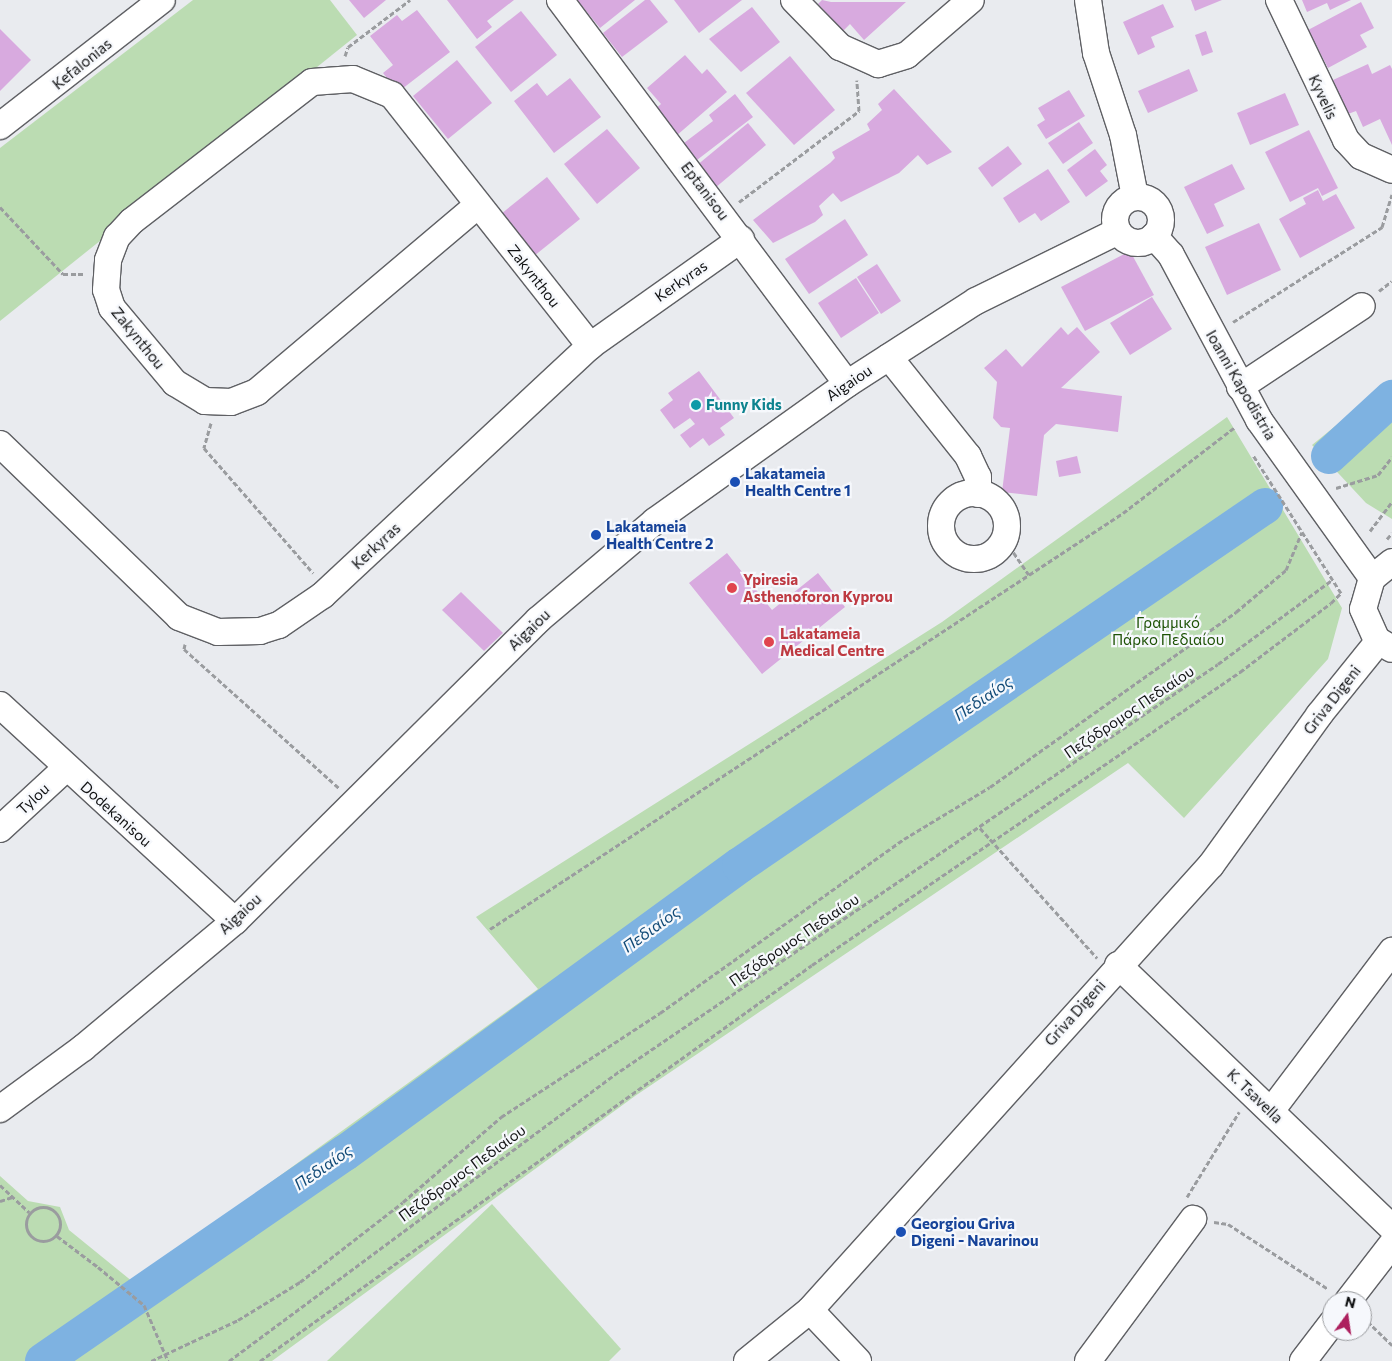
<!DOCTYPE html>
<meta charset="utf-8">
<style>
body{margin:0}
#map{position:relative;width:1392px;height:1361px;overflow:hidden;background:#e9ebef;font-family:Commissioner,sans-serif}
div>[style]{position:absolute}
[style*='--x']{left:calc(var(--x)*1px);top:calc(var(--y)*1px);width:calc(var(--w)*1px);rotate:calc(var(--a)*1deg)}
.green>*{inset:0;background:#bbdcb2}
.river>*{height:36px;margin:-18px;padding:0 18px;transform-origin:18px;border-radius:18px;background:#7eb2e1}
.building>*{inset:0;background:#d8aadf}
.path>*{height:3px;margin-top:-1.5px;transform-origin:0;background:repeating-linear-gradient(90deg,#9a9c9f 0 5px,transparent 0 7.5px)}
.path>.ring{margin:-1.5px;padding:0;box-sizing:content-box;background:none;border:3px solid #9a9c9f;border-radius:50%}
.roads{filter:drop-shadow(1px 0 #5f6064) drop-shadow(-1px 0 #5f6064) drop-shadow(0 1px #5f6064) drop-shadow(0 -1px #5f6064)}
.minor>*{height:26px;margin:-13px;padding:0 13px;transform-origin:13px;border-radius:13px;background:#fff}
.minor>.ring{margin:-13px;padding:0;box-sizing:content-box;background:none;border:26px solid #fff;border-radius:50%}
.path-bridge>*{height:3px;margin-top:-1.5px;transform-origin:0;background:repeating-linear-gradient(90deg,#9a9c9f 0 5px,transparent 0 7.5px)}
.dots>*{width:14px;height:14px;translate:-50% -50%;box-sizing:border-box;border:2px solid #f6f8fc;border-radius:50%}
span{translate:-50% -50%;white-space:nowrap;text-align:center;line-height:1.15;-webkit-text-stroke:4.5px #f6f8fc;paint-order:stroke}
.street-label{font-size:15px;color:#111213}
.culture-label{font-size:15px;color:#0d838f;font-weight:700}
.left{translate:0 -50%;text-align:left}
.transit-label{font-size:15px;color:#164399;font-weight:700}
.health-label{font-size:15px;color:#be3a42;font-weight:700}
.park-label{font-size:15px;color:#1d5205}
.water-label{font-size:16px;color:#104976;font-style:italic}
.north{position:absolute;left:1322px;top:1291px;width:50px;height:50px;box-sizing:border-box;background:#f6f8fc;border:1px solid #9a9c9f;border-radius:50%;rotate:14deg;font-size:14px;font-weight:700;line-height:20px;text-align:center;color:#111213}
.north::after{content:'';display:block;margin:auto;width:18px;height:22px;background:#ad205e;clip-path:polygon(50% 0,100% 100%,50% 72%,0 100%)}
</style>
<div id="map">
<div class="green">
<div style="clip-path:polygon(193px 0,330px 0,357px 35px,0 321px,0 148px)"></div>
<div style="clip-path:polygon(1392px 380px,1392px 519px,1366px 503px,1312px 445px)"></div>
<div style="clip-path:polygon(1227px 417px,1342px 608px,1328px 659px,1184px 818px,1128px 763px,635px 1096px,272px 1361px,0 1361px,0 1176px,28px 1201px,60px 1207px,69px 1230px,133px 1282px,538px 989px,476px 917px,942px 622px)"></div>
<div style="clip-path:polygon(492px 1204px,621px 1349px,609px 1361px,327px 1361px)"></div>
</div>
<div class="river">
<div style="--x:1329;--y:456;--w:86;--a:-42.6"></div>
<div style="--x:43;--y:1361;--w:367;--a:-34.6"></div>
<div style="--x:345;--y:1153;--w:489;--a:-36.1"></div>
<div style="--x:740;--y:865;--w:636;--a:-34.36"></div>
</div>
<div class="building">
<div style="clip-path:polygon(349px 0,386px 0,364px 18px)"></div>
<div style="clip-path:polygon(447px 0,514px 0,487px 21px,492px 27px,477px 39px)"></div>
<div style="clip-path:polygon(577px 0,635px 0,600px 28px)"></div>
<div style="clip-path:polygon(645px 0,650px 0,668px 22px,622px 57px,603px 33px)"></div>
<div style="clip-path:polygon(674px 0,742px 0,699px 33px)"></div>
<div style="clip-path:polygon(822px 0,831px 2px,906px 2px,864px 40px,850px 24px,843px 31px,818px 4px)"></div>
<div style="clip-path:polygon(1191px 0,1222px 0,1195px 11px)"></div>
<div style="clip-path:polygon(1302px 0,1351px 0,1330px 10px,1327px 3px,1307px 12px)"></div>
<div style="clip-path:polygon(1361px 2px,1374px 28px,1360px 35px,1367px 47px,1328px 68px,1308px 30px)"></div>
<div style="clip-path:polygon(1163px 4px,1174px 27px,1151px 37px,1155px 47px,1138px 55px,1123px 22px)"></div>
<div style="clip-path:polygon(752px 7px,780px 42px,741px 72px,709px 39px)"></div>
<div style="clip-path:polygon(417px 10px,450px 52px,398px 92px,383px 73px,393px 65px,370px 36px,397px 15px,402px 21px)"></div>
<div style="clip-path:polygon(521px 11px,557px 55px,511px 92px,475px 47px)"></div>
<div style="clip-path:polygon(0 29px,31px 60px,0 91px)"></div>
<div style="clip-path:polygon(1206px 31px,1213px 52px,1202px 56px,1195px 35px)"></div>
<div style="clip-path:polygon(685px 55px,702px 74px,707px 69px,727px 92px,676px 136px,653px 111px,661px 104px,647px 88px)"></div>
<div style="clip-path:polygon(790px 56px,835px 110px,794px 145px,746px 93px)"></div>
<div style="clip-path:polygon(457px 60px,492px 103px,448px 139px,413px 96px)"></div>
<div style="clip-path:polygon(1368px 64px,1372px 74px,1390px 65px,1392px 69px,1392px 145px,1380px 119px,1363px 127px,1356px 111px,1348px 114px,1333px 80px)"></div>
<div style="clip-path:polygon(1189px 69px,1198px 91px,1148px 113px,1138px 91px)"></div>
<div style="clip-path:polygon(570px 78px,601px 117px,554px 153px,514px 101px,537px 83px,547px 96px)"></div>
<div style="clip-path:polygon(894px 89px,952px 152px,927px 165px,918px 155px,899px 173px,841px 202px,833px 193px,819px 206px,823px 215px,815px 222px,773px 243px,753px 220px,830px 163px,835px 158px,832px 152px,870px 130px,867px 124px,882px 110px,878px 104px)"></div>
<div style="clip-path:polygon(1069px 90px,1085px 116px,1046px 139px,1037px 125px,1045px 120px,1038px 108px)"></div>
<div style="clip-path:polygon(1285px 93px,1299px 125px,1250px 145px,1237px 113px)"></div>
<div style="clip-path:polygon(735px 94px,753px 117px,697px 160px,684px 143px,713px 121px,709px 115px)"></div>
<div style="clip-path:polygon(1079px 122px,1093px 143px,1063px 164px,1048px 143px)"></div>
<div style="clip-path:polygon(748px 123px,766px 145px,715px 188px,696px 166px)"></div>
<div style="clip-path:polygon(607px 129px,640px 168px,597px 204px,564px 164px)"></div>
<div style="clip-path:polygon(1309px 130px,1338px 188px,1322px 196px,1318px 188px,1290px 202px,1265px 152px)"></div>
<div style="clip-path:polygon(1008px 146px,1022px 164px,992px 187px,978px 168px)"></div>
<div style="clip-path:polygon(1095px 149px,1107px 165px,1100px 171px,1108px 181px,1086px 197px,1067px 170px)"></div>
<div style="clip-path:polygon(1232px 164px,1245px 189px,1214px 204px,1224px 226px,1207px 234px,1184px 187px)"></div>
<div style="clip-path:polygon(1048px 169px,1070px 202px,1041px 221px,1035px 213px,1019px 223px,1003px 198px)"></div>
<div style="clip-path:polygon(547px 177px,580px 219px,534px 256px,501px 214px)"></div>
<div style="clip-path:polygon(1318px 190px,1323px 201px,1336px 194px,1355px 228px,1300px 258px,1279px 219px,1306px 204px,1303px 198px)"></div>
<div style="clip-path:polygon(845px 219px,868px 255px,809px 294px,785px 259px)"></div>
<div style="clip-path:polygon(1259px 223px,1281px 270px,1227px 295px,1205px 247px)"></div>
<div style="clip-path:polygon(1130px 251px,1154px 295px,1085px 331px,1061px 287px)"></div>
<div style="clip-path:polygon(877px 264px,901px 301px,881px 314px,857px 277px)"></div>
<div style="clip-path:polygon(856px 278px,879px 313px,841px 338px,818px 303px)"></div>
<div style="clip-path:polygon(1152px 297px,1172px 329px,1130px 355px,1110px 323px)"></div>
<div style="clip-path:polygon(1061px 327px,1068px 335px,1077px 327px,1100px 352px,1061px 388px,1122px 396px,1118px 432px,1056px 424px,1044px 435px,1037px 496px,1002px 492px,1010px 428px,1001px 427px,993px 418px,997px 382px,984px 368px,1006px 349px,1022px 367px)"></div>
<div style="clip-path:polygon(699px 371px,734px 418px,720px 428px,725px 435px,709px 446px,703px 438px,690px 448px,680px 435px,695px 424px,690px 418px,674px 429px,660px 410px,673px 400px,668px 393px)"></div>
<div style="clip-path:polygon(1077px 456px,1081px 473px,1059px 477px,1056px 461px)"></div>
<div style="clip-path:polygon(727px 553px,772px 610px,818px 573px,845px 607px,762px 674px,689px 583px)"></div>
<div style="clip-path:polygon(461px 592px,503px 633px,484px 651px,442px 610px)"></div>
</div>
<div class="path">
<div style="--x:345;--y:56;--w:9;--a:-72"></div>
<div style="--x:348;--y:47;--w:78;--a:-37.2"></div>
<div style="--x:739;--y:202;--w:151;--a:-37.2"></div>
<div style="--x:859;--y:111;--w:31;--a:-94"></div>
<div style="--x:0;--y:207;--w:92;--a:46.8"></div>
<div style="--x:63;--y:274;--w:22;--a:0"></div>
<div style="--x:1379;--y:291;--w:16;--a:-38"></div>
<div style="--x:1233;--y:322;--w:177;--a:-32.5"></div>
<div style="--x:1382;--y:227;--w:34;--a:-73"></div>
<div style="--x:211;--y:423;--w:26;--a:106"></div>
<div style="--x:204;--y:448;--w:166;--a:48.9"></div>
<div style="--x:1336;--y:488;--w:44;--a:-17.2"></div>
<div style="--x:1378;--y:475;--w:23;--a:-52"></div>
<div style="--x:1370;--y:531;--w:36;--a:-53"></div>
<div style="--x:1387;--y:539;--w:8;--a:-50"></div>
<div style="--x:1005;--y:540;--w:42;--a:55.6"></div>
<div style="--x:185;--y:644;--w:5;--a:101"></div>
<div style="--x:184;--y:649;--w:208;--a:41.9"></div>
<div style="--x:980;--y:828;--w:175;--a:48"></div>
<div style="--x:490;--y:929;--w:757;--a:-33.31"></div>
<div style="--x:1123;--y:513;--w:141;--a:-37.5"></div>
<div style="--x:0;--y:1185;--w:40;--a:43"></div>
<div style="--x:1187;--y:1197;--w:100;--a:-58.5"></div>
<div style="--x:0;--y:1201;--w:13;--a:-18"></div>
<div class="ring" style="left:26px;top:1207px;width:31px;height:31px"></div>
<div style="--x:1214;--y:1222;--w:14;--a:8"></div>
<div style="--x:1228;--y:1224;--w:119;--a:33"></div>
<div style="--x:57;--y:1236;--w:51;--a:37.1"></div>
<div style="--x:1362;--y:1316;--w:42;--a:44"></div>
<div style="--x:151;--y:1361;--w:96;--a:-25.2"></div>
<div style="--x:238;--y:1320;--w:73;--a:-31.5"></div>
<div style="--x:300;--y:1282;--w:130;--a:-37.8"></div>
<div style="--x:403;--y:1202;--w:130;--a:-40.9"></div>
<div style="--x:501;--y:1117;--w:190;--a:-33.2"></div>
<div style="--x:660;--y:1013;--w:300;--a:-35.5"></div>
<div style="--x:904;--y:839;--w:100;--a:-31.2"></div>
<div style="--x:990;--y:787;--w:302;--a:-35.4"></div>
<div style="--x:1236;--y:612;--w:65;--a:-40"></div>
<div style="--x:1286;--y:570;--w:41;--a:-67.2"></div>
<div style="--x:229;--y:1361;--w:487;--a:-36.6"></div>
<div style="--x:620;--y:1071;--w:723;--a:-34.24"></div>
<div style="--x:1218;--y:664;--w:142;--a:-36.4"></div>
<div style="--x:260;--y:1361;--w:679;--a:-35.66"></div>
<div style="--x:812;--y:965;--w:519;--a:-34.39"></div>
<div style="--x:1240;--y:672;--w:114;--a:-37.2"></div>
<div style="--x:1331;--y:603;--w:14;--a:-45"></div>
<div style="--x:1341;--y:593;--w:164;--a:-122.5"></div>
</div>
<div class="roads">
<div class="minor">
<div style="--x:560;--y:0;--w:479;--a:53.2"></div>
<div style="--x:794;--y:0;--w:66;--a:45.6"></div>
<div style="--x:840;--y:47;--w:42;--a:24.1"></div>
<div style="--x:878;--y:64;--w:30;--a:-17"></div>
<div style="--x:907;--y:55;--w:84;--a:-40.7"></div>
<div style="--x:1088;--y:0;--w:54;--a:81.4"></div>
<div style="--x:1096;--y:53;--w:86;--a:71.8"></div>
<div style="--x:1123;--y:135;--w:63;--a:79"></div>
<div style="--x:1279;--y:0;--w:155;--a:64.4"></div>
<div style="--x:1346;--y:140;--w:22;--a:47"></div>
<div style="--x:1361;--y:156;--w:34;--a:24"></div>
<div style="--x:0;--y:126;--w:205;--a:-37.9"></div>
<div class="ring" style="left:1115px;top:197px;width:20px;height:20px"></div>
<div style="--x:478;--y:205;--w:289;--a:139.8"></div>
<div style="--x:257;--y:392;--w:28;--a:159"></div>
<div style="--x:231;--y:402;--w:26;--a:-178"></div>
<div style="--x:205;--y:401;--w:35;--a:-149"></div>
<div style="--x:175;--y:383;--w:98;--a:-130"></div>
<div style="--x:112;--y:308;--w:19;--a:-108"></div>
<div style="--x:106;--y:290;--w:30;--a:-86"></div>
<div style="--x:108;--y:260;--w:25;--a:-69"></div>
<div style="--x:117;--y:237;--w:22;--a:-47"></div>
<div style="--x:132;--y:221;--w:227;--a:-37.7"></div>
<div style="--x:312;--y:82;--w:41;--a:-4.2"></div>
<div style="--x:353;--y:79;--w:42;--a:22.3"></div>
<div style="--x:392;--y:95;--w:320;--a:51.7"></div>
<div style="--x:1154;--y:236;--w:25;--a:48"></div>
<div style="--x:1171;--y:255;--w:187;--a:61.9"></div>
<div style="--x:1259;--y:420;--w:194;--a:54.4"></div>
<div style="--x:889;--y:357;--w:127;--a:51.4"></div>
<div style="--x:968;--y:456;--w:23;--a:65"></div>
<div style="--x:978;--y:477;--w:17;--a:90"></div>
<div style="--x:1240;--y:387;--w:146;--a:-33.6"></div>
<div style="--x:0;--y:444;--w:249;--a:44"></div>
<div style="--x:179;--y:617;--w:42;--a:21"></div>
<div style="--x:218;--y:632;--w:42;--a:-1.4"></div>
<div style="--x:260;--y:631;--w:20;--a:-18"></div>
<div style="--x:279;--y:625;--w:53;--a:-34.3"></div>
<div style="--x:323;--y:595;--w:365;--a:-43"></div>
<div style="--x:590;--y:346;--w:185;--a:-35.3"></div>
<div class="ring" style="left:941px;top:493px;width:40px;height:40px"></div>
<div style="--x:1392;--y:562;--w:26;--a:141"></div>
<div style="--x:1372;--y:578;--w:32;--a:106"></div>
<div style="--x:1363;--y:609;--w:34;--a:66"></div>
<div style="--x:1377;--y:640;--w:17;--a:31"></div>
<div style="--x:0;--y:705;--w:319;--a:42.6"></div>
<div style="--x:0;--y:829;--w:90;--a:-42.7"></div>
<div style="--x:1118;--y:965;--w:380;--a:43.8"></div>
<div style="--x:0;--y:1109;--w:103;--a:-36.3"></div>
<div style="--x:83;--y:1048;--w:198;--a:-39.9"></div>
<div style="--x:235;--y:921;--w:427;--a:-44.8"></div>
<div style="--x:538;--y:620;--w:153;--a:-40.2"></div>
<div style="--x:655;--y:521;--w:236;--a:-35.5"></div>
<div style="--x:847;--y:384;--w:153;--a:-32.8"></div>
<div style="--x:976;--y:301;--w:158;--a:-26.2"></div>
<div style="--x:1271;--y:1111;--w:201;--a:-52.9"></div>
<div style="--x:1348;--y:1301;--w:72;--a:-52.3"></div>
<div style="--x:810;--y:1310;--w:70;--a:46.7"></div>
<div style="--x:747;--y:1361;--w:81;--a:-39"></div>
<div style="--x:810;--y:1310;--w:599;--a:-47.98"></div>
<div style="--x:1211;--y:865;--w:185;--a:-54.2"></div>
<div style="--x:1319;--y:715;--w:94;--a:-51.1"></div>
<div style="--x:1088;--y:1361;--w:177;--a:-53.5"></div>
<div style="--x:1303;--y:1361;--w:48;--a:-52.7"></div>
</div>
</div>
<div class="path-bridge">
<div style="--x:98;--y:1267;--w:60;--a:39.6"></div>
<div style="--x:144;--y:1305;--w:61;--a:66.8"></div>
</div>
<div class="dots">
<div style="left:696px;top:405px;background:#0f9aa8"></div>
<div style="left:735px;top:482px;background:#1a4fb4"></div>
<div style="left:596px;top:535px;background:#1a4fb4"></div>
<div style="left:732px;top:588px;background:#e0444e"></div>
<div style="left:769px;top:642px;background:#e0444e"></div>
<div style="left:901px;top:1232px;background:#1a4fb4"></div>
</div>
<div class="street-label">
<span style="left:82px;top:64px;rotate:-39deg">Kefalonias</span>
<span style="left:1323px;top:97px;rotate:65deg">Kyvelis</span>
<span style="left:705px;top:191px;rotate:53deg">Eptanisou</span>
<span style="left:534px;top:276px;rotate:52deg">Zakynthou</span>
<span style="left:681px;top:281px;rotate:-35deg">Kerkyras</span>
<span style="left:138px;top:338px;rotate:51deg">Zakynthou</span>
<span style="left:849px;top:383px;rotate:-34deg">Aigaiou</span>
<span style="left:1241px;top:385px;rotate:60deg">Ioanni Kapodistria</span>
<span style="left:376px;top:546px;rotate:-43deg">Kerkyras</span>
<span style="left:529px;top:630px;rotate:-44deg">Aigaiou</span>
<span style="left:1332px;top:700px;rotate:-52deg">Griva Digeni</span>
<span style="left:1129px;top:712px;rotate:-34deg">Πεζόδρομος Πεδιαίου</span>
<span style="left:33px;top:799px;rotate:-43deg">Tylou</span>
<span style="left:116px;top:814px;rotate:42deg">Dodekanisou</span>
<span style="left:240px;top:914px;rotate:-43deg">Aigaiou</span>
<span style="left:794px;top:940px;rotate:-34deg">Πεζόδρομος Πεδιαίου</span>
<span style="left:1075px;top:1013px;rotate:-48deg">Griva Digeni</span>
<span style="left:1255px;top:1096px;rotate:44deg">K. Tsavella</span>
<span style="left:462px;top:1173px;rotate:-36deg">Πεζόδρομος Πεδιαίου</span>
</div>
<div class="culture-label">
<span class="left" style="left:706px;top:405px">Funny Kids</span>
</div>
<div class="transit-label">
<span class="left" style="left:745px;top:482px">Lakatameia<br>Health Centre 1</span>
<span class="left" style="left:606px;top:535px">Lakatameia<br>Health Centre 2</span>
<span class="left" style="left:911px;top:1232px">Georgiou Griva<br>Digeni - Navarinou</span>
</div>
<div class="health-label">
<span class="left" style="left:743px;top:588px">Ypiresia<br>Asthenoforon Kyprou</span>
<span class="left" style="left:780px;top:642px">Lakatameia<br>Medical Centre</span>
</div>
<div class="park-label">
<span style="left:1168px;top:631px">Γραμμικό<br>Πάρκο Πεδιαίου</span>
</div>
<div class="water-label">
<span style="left:983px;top:698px;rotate:-34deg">Πεδιαίος</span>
<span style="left:651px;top:929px;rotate:-36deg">Πεδιαίος</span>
<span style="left:323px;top:1167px;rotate:-35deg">Πεδιαίος</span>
</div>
<div class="north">N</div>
</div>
